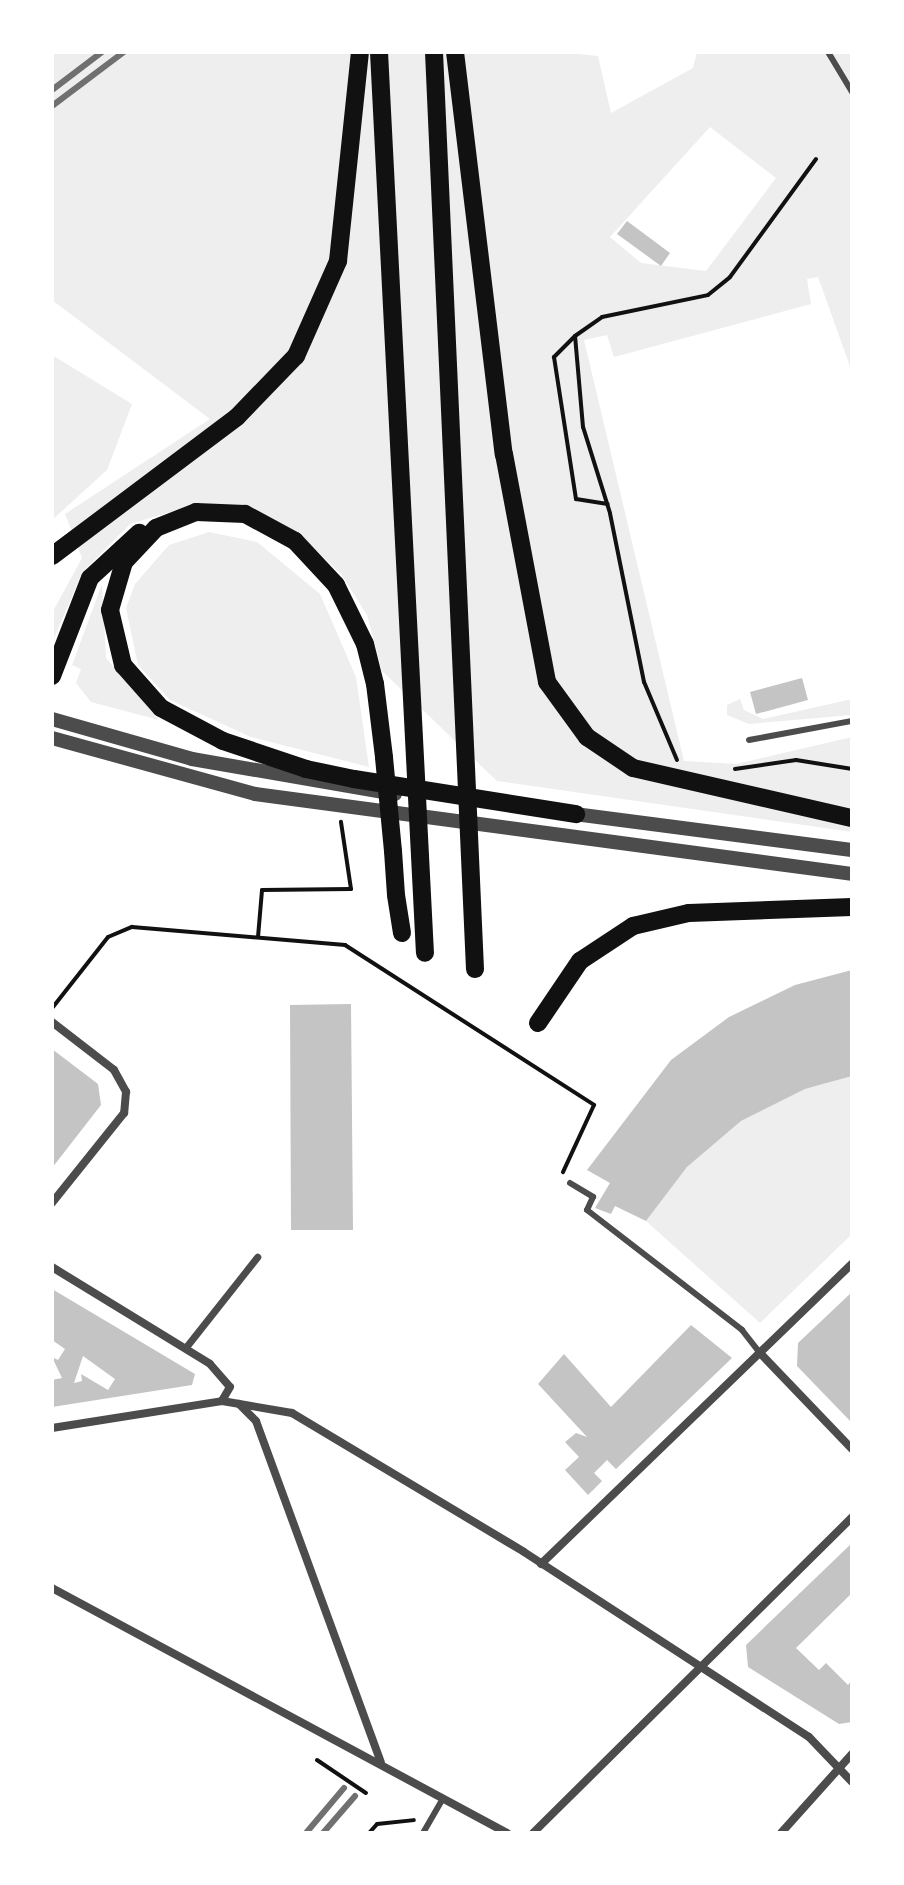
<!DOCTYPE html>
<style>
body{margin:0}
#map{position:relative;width:904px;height:1885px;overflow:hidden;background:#fff;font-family:"Sofia Sans Condensed",sans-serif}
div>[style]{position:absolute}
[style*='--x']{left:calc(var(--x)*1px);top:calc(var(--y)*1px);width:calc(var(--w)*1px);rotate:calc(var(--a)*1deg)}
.green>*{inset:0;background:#eee}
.building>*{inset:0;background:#c4c4c4}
.path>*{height:4px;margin:-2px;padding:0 2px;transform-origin:2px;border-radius:2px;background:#111}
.service>*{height:6px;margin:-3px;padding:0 3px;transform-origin:3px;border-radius:3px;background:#4c4c4c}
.pedestrian>*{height:7px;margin:-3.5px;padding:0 3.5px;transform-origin:3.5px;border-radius:3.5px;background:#4c4c4c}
.minor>*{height:8px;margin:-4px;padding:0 4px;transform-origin:4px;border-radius:4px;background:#4c4c4c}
.tertiary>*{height:14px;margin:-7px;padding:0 7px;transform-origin:7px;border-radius:7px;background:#4c4c4c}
.trunk>*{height:18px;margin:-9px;padding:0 9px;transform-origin:9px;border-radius:9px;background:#111}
.rail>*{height:6px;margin:-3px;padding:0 3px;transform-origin:3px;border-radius:3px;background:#707070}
span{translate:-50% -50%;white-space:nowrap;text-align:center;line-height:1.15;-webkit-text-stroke:8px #fff;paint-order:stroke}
.frame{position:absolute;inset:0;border:54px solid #fff;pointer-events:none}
</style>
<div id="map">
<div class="green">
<div style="clip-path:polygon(evenodd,52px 52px,560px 52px,598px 56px,611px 113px,693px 68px,697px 52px,852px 52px,852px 372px,818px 277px,807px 279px,811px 304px,614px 357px,607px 335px,584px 340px,684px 761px,736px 764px,852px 737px,852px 832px,497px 781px,382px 671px,367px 615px,341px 574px,301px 536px,255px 509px,201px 503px,130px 524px,82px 573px,52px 643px,52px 613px,82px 558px,65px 514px,210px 419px,52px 300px,52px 52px,710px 127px,776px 178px,706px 271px,641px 263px,610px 237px,710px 127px)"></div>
<div style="clip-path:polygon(52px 355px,132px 404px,107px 470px,52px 520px)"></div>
<div style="clip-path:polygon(209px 532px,257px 542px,320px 594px,356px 677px,369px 767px,251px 737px,170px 700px,138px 665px,126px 608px,135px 584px,169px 545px)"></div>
<div style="clip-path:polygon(102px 584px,106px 658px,159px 720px,91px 702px,76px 683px,81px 669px,72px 665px)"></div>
<div style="clip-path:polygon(740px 699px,744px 710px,763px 719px,852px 699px,852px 715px,749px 724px,727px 715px,727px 705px)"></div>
<div style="clip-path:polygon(852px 1076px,852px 1234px,760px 1323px,646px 1221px,687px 1167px,741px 1121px,805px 1089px)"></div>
</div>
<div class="building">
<div style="clip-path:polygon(627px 221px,670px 253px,661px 266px,617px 234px)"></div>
<div style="clip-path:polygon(802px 678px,808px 700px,756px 714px,750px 692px)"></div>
<div style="clip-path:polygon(852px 970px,852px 1076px,805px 1089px,741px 1121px,687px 1167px,646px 1221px,615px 1206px,611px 1214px,595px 1208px,610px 1183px,587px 1170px,671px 1060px,729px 1017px,795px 985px)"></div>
<div style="clip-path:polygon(351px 1004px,353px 1230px,291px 1230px,290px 1005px)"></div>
<div style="clip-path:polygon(52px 1049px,98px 1084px,101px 1105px,52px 1168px)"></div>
<div style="clip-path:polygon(evenodd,52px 1289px,195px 1374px,192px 1385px,52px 1407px,52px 1380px,62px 1378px,52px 1357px,58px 1360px,65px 1349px,52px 1340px,52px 1289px,83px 1356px,115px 1379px,108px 1390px,81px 1374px,82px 1381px,74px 1383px,83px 1356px)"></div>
<div style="clip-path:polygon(852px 1292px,852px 1423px,797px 1366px,798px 1343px)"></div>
<div style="clip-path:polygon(691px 1325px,732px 1358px,616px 1469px,607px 1460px,594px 1473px,602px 1481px,588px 1495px,565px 1470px,579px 1457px,565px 1442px,576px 1433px,587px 1437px,538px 1384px,564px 1354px,611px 1407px)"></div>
<div style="clip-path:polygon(852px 1543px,852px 1593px,796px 1648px,819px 1670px,826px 1663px,848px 1685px,852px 1680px,852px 1722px,839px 1724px,748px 1667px,746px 1645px)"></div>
</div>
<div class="path">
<div style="--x:575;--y:336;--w:30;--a:135"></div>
<div style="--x:554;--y:357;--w:144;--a:81.2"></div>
<div style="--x:576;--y:499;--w:32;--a:9"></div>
<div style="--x:677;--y:760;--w:85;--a:-112.9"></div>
<div style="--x:644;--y:682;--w:172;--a:-101.4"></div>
<div style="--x:610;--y:513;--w:90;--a:-107.4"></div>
<div style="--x:583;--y:427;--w:91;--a:-95"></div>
<div style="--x:575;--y:336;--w:33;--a:-35"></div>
<div style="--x:602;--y:317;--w:108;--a:-11.7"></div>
<div style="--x:708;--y:295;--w:28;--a:-39"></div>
<div style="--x:730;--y:277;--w:146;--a:-53.9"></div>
<div style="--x:735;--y:769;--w:62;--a:-8.4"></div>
<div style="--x:796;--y:760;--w:57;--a:9.1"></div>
<div style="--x:258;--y:937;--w:47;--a:-85.1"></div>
<div style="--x:262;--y:890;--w:89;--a:-0.6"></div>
<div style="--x:351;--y:889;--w:68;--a:-98.5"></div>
<div style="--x:53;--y:1007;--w:89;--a:-51.8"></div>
<div style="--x:108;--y:937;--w:26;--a:-23"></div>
<div style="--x:132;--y:927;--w:214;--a:4.8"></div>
<div style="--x:345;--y:945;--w:296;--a:32.7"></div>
<div style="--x:594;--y:1105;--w:74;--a:114.8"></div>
<div style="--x:317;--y:1760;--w:59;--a:34"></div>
<div style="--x:369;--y:1833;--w:12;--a:-48"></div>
<div style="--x:377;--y:1824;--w:37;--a:-6"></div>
</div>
<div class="service">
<div style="--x:828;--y:52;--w:47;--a:59"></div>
<div style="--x:749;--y:740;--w:105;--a:-10.5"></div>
<div style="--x:570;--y:1183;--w:27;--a:31"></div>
<div style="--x:593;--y:1197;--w:14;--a:115"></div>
<div style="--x:587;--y:1210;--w:196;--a:37.7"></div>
<div style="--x:742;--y:1330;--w:28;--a:52"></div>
<div style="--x:423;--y:1833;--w:39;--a:-60"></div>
</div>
<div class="pedestrian">
<div style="--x:186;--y:1347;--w:115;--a:-51.7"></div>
</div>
<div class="minor">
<div style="--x:52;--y:1022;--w:78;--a:37.7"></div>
<div style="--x:114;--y:1070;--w:25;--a:61"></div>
<div style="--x:126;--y:1092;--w:21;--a:95"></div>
<div style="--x:124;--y:1113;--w:115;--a:128.7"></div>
<div style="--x:52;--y:1267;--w:185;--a:31.5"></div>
<div style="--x:210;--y:1364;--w:30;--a:49"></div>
<div style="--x:230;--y:1387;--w:16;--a:120"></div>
<div style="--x:759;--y:1352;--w:134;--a:46.2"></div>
<div style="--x:239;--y:1404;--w:24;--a:45"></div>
<div style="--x:256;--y:1421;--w:363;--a:69.9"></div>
<div style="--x:52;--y:1428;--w:172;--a:-9"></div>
<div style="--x:222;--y:1401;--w:71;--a:9.7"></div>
<div style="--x:292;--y:1413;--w:270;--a:30.9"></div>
<div style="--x:524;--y:1552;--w:340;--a:33"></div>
<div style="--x:809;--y:1737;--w:62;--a:46.3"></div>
<div style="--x:541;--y:1564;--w:432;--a:-44"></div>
<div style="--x:52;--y:1588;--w:517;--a:28.3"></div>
<div style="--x:533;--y:1833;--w:449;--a:-44.7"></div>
<div style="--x:781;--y:1833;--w:106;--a:-48.1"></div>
</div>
<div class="tertiary">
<div style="--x:52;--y:719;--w:146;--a:15.9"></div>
<div style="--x:192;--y:759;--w:206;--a:9.8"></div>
<div style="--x:52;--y:738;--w:211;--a:15.4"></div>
<div style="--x:255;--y:794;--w:602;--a:7.63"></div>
<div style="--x:567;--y:813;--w:287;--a:7.4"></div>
</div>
<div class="trunk">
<div style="--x:379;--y:52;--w:902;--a:87.08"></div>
<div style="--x:434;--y:52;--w:918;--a:87.44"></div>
<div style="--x:455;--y:52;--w:405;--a:83.1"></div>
<div style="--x:504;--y:454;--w:232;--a:79.3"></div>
<div style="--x:547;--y:682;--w:68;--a:54"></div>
<div style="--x:587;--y:737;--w:55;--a:34"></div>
<div style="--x:633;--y:768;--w:225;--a:12.9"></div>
<div style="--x:52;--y:556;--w:231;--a:-36.9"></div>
<div style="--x:237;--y:417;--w:85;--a:-46"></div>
<div style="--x:296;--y:356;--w:104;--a:-66.1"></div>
<div style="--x:338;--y:261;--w:210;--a:-84"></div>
<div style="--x:52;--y:676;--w:105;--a:-68.8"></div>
<div style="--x:90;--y:578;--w:67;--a:-42.6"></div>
<div style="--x:402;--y:933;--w:38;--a:-99"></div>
<div style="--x:396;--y:895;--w:44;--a:-93.9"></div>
<div style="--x:393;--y:851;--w:94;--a:-95.5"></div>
<div style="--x:384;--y:757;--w:74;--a:-97"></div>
<div style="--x:375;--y:684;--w:41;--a:-104"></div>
<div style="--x:365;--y:644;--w:66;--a:-116.2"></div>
<div style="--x:336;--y:585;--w:60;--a:-133"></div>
<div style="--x:295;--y:541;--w:57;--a:-151.6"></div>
<div style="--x:245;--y:514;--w:49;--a:-177.7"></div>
<div style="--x:196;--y:512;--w:43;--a:158.2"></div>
<div style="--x:156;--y:528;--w:47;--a:133.3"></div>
<div style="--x:124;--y:562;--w:50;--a:106.3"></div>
<div style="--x:110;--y:610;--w:57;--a:76.7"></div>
<div style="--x:123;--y:665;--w:57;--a:48.5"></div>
<div style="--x:161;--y:708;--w:70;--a:28"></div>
<div style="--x:223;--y:741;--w:88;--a:18.6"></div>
<div style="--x:306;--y:769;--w:49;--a:11.8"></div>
<div style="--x:354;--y:779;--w:225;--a:9"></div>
<div style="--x:538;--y:1023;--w:75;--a:-55.9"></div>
<div style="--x:580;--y:961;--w:64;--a:-33.4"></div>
<div style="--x:633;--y:926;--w:57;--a:-13.1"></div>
<div style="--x:689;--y:913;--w:163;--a:-2.1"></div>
</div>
<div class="rail">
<div style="--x:52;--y:90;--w:63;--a:-37.2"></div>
<div style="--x:52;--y:106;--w:90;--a:-36.9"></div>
<div style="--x:306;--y:1833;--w:59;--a:-49.8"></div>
<div style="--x:323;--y:1833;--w:49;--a:-49.1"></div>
</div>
<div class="frame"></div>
</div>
